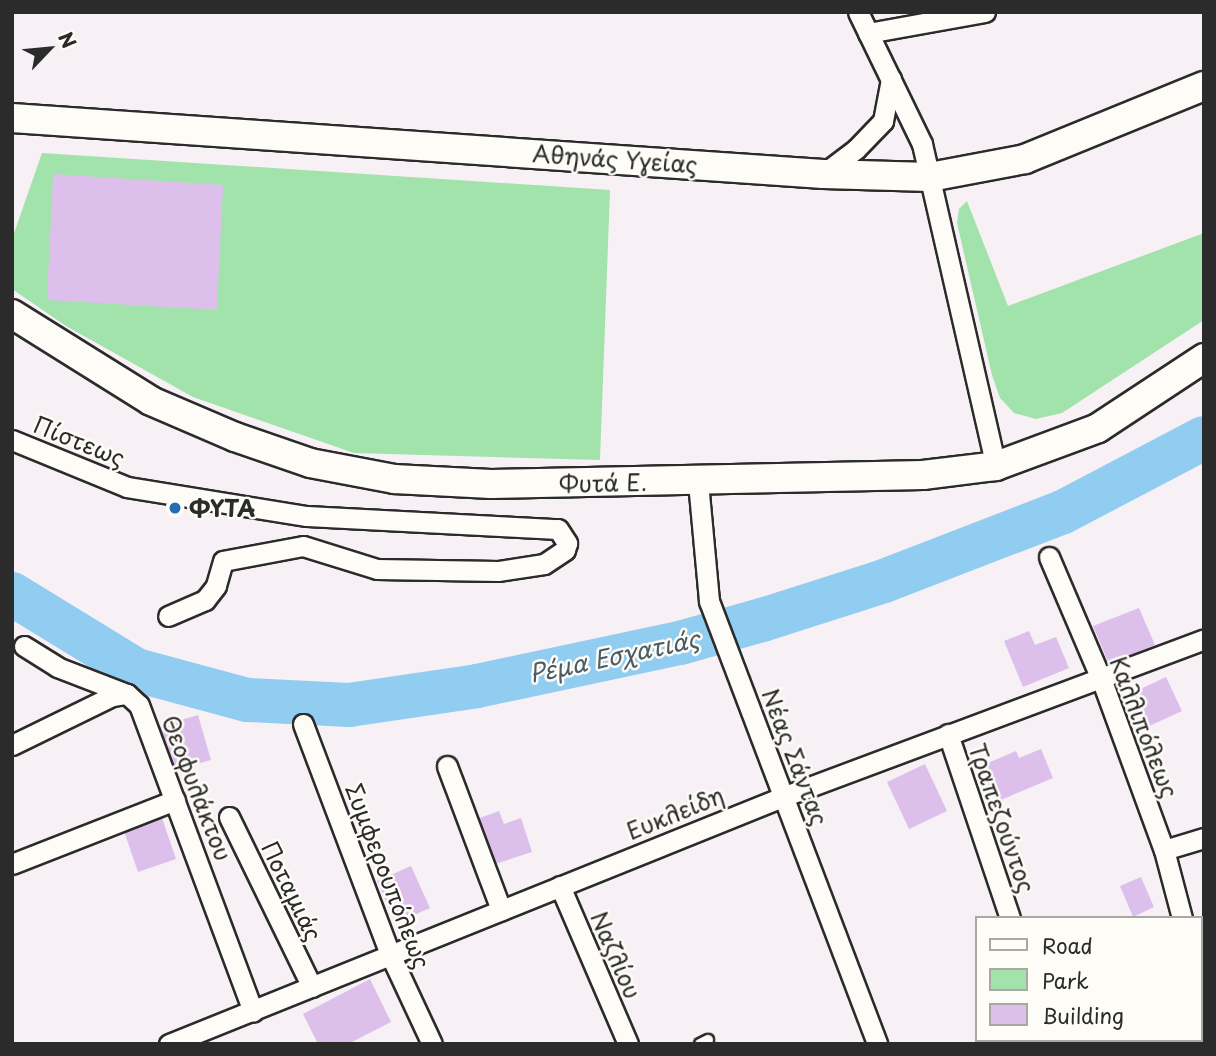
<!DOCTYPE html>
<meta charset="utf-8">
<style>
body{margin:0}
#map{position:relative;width:1216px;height:1056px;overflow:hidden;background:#f7f0f5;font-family:"Playpen Sans",sans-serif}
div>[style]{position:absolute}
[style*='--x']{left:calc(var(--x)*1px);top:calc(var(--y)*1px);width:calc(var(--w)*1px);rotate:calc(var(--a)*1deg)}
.green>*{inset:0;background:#a2e2ab}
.river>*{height:44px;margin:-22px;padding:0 22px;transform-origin:22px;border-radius:22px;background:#91ccf1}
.building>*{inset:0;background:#ddbfec}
.roads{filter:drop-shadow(2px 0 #2b2b2b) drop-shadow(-2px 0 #2b2b2b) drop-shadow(0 2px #2b2b2b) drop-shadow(0 -2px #2b2b2b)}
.lane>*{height:10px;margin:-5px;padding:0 5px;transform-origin:5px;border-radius:5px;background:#fdfcf7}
.street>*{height:19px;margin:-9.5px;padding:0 9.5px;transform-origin:9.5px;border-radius:9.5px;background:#fdfcf7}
.secondary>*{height:28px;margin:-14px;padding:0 14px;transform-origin:14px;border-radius:14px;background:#fdfcf7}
.dots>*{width:19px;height:19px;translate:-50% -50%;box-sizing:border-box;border:4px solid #fdfcf7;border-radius:50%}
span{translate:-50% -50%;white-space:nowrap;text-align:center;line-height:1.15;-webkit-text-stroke:5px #fdfcf7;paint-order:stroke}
.street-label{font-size:23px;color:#2b2b2b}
.poi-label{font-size:23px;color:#2b2b2b;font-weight:700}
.left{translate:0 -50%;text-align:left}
.water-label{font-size:24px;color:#4a5b66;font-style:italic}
.frame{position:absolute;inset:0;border:14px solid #2b2b2b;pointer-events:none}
.legend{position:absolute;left:975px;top:916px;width:228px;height:126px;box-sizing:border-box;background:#fdfcf7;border:2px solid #a9a8a5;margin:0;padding:9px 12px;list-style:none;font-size:21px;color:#2b2b2b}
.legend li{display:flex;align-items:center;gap:14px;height:35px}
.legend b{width:35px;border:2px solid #a9a8a5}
.north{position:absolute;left:14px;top:14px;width:70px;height:70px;-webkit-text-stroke:5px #fdfcf7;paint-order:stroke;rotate:64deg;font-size:19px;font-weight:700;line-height:28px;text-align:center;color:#2b2b2b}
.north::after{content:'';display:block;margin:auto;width:24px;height:32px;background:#2b2b2b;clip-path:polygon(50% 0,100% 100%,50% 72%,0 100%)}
</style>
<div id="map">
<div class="green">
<div style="clip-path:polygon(42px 153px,610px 190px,600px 460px,354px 453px,193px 397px,66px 326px,12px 289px,12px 239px)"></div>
<div style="clip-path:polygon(967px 201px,1008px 306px,1204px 233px,1204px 320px,1062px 413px,1036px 419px,1014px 413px,1000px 398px,992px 375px,957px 223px,959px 209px)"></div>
</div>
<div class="river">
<div style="--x:12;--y:594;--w:145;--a:31.5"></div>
<div style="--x:136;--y:670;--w:115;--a:15.1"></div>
<div style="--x:247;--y:700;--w:102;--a:2.8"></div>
<div style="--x:349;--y:705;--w:129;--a:-8.4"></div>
<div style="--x:477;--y:686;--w:208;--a:-12"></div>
<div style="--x:680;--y:643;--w:85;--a:-15.7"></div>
<div style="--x:762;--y:620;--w:128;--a:-17.7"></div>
<div style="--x:884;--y:581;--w:192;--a:-21.1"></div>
<div style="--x:1063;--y:512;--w:159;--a:-27.7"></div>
</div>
<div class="building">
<div style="clip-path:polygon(53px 174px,223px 185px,217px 310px,47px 300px)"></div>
<div style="clip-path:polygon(1139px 608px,1155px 645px,1109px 664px,1093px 626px)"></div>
<div style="clip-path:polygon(1029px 631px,1035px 645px,1056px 637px,1069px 668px,1023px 687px,1004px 641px)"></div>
<div style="clip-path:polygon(1166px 677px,1182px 711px,1147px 727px,1132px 693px)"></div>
<div style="clip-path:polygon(198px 715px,211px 760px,172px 771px,159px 726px)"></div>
<div style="clip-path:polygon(1041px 749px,1053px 778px,996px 802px,981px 766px,1016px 751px,1019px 758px)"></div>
<div style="clip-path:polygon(925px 764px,947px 811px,909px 829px,887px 782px)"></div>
<div style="clip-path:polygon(499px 811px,504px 824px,521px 818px,532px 852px,492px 865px,477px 819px)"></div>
<div style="clip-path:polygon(161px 815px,176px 859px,138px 872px,123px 828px)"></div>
<div style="clip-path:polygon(411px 866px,430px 908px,396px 923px,377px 881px)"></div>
<div style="clip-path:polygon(1141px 877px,1154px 907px,1133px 917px,1120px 886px)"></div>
<div style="clip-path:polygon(370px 979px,391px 1022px,348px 1044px,318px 1044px,303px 1014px)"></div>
</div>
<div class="roads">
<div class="lane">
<div style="--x:700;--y:1044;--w:9;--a:-27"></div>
</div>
<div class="street">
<div style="--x:858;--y:12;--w:147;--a:64.1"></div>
<div style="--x:922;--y:144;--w:330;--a:77.1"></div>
<div style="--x:868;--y:33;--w:119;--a:-10.2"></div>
<div style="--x:823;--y:174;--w:41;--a:-37.1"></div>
<div style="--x:856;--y:149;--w:39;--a:-46"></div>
<div style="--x:883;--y:121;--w:43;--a:-79.2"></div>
<div style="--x:12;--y:440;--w:124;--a:22.2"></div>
<div style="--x:127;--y:487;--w:182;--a:9.2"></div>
<div style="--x:307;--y:516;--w:251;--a:3"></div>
<div style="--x:558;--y:529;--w:17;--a:57"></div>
<div style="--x:567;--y:543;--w:7;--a:106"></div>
<div style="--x:565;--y:550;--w:25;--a:146"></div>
<div style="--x:544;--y:564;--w:47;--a:171.3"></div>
<div style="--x:498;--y:571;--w:121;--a:-179.1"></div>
<div style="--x:377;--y:569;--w:77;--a:-162.7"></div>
<div style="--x:303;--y:546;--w:81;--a:169.4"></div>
<div style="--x:223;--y:561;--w:26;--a:106"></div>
<div style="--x:216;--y:586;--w:18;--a:128"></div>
<div style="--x:205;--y:600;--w:40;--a:156.6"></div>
<div style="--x:698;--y:482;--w:120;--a:84.7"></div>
<div style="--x:709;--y:601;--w:474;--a:69.2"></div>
<div style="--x:1049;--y:557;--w:135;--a:66.9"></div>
<div style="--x:1102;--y:681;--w:180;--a:69.9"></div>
<div style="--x:1164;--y:850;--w:70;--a:75.2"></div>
<div style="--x:24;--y:646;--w:39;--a:32"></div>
<div style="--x:57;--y:667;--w:75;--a:21.1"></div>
<div style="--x:127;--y:694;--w:16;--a:43"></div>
<div style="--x:139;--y:705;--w:327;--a:69.6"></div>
<div style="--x:303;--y:724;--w:246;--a:69.3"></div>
<div style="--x:390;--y:954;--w:99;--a:65"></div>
<div style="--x:948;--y:734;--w:194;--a:71.4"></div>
<div style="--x:12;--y:745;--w:111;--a:-26.1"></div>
<div style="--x:112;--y:696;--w:15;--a:-8"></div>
<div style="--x:447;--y:766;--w:154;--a:69.4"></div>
<div style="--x:229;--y:817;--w:189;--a:64"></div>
<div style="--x:1164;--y:850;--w:42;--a:-16.7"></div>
<div style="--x:12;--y:864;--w:175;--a:-21.4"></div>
<div style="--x:560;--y:886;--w:172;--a:66.7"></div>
<div style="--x:1200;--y:983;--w:14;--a:73"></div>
<div style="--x:169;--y:1044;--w:664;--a:-21.93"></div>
<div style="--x:785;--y:796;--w:447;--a:-20.5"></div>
</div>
<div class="secondary">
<div style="--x:12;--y:118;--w:813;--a:3.95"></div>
<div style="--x:823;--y:174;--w:107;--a:1.6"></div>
<div style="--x:930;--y:177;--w:97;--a:-10.7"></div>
<div style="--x:1025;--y:159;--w:193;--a:-22.2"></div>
<div style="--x:12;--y:314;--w:164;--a:32"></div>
<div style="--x:151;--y:401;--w:91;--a:23.2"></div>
<div style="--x:235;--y:437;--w:79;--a:19.1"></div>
<div style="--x:310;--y:463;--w:86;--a:10.8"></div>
<div style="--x:394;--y:479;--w:97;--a:3"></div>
<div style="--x:491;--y:484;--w:432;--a:-1.2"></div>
<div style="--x:923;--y:475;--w:74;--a:-7"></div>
<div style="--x:996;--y:466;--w:109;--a:-20.4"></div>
<div style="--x:1098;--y:428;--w:127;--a:-33.4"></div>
</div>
</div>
<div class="dots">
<div style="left:175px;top:508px;background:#1f6fb2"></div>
</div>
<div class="street-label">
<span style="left:615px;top:159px;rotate:4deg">Αθηνάς Υγείας</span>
<span style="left:79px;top:441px;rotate:22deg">Πίστεως</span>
<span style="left:603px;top:483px;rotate:-1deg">Φυτά Ε.</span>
<span style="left:1144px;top:727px;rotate:69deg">Καλλιπόλεως</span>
<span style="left:795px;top:757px;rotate:69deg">Νέας Σάντας</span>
<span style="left:197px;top:788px;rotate:69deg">Θεοφυλάκτου</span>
<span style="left:675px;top:813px;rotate:-22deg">Ευκλείδη</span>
<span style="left:1002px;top:818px;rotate:71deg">Τραπεζούντος</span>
<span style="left:388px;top:876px;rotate:69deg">Συμφερουπόλεως</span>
<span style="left:292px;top:891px;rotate:64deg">Ποταμιάς</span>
<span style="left:616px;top:955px;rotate:67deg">Ναζλίου</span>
</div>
<div class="poi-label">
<span class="left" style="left:189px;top:508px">ΦΥΤΑ</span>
</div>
<div class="water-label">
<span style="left:614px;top:656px;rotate:-12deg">Ρέμα Εσχατιάς</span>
</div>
<div class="frame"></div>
<ul class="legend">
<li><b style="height:9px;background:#fdfcf7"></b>Road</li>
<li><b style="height:19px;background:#a2e2ab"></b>Park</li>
<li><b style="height:19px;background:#ddbfec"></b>Building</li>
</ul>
<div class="north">N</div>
</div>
